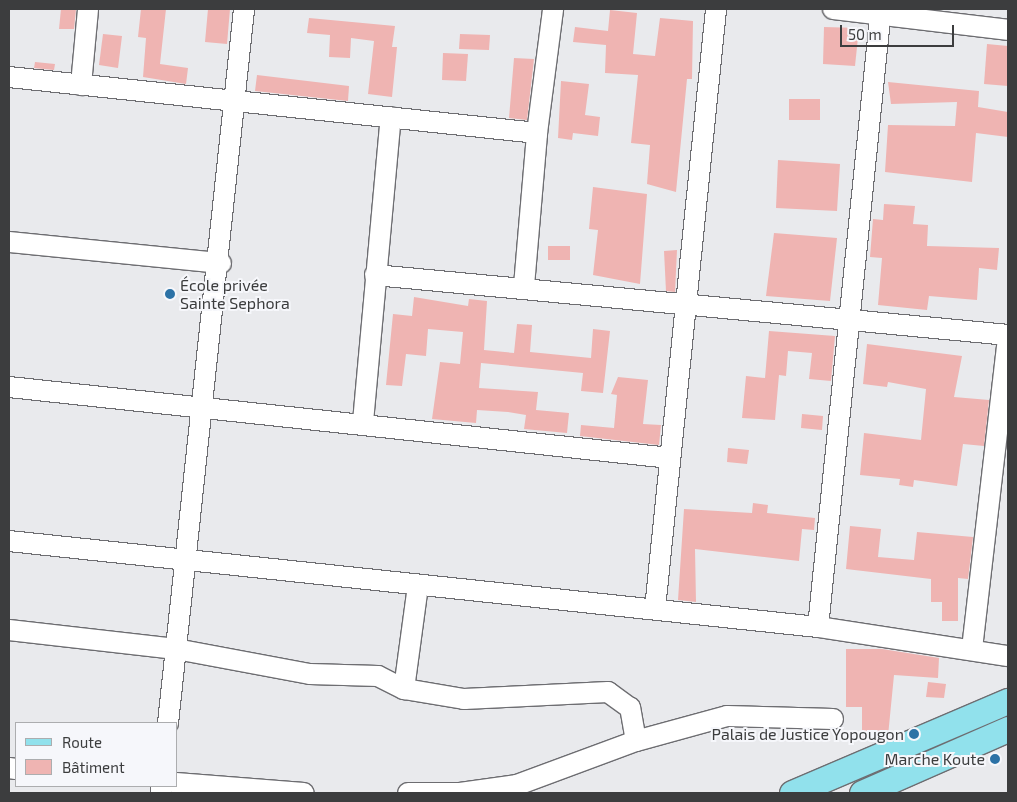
<!DOCTYPE html>
<meta charset="utf-8">
<style>
body{margin:0}
#map{position:relative;width:1017px;height:802px;overflow:hidden;background:#e9eaed;font-family:"Exo 2",sans-serif}
div>[style]{position:absolute}
[style*='--x']{left:calc(var(--x)*1px);top:calc(var(--y)*1px);width:calc(var(--w)*1px);rotate:calc(var(--a)*1deg)}
.building>*{inset:0;background:#efb4b2}
.roads{filter:drop-shadow(1px 0 #6d6d71) drop-shadow(-1px 0 #6d6d71) drop-shadow(0 1px #6d6d71) drop-shadow(0 -1px #6d6d71)}
.minor>*{height:20px;margin:-10px;padding:0 10px;transform-origin:10px;border-radius:10px;background:#fff}
.major>*{height:25px;margin:-12.5px;padding:0 12.5px;transform-origin:12.5px;border-radius:12.5px;background:#91e1ec}
.dots>*{width:14px;height:14px;translate:-50% -50%;box-sizing:border-box;border:2px solid #f6f7fb;border-radius:50%}
span{translate:-50% -50%;white-space:nowrap;text-align:center;line-height:1.15;-webkit-text-stroke:4px #f6f7fb;paint-order:stroke}
.poi-label{font-size:16px;color:#3c3d3e}
.left{translate:0 -50%;text-align:left}
.right{translate:-100% -50%;text-align:right}
.frame{position:absolute;inset:0;border:10px solid #3c3d3e;pointer-events:none}
.legend{position:absolute;left:15px;top:722px;width:162px;height:65px;box-sizing:border-box;background:#f6f7fb;border:1px solid #acadaf;margin:0;padding:6px 9px;list-style:none;font-size:15px;color:#3c3d3e}
.legend li{display:flex;align-items:center;gap:10px;height:25px}
.legend b{width:25px;border:1px solid #acadaf}
.scale{position:absolute;left:840px;top:25px;width:114px;height:22px;box-sizing:border-box;border:2px solid #3c3d3e;border-top:0;padding-left:6px;font-size:15px;line-height:18px;white-space:nowrap;color:#3c3d3e;-webkit-text-stroke:4px #f6f7fb;paint-order:stroke}
</style>
<div id="map">
<div class="building">
<div style="clip-path:polygon(61px 9px,76px 9px,74px 29px,59px 29px)"></div>
<div style="clip-path:polygon(141px 9px,166px 9px,160px 64px,188px 68px,186px 84px,143px 77px,146px 38px,138px 37px)"></div>
<div style="clip-path:polygon(208px 9px,230px 9px,227px 44px,205px 42px)"></div>
<div style="clip-path:polygon(610px 10px,637px 13px,633px 54px,655px 56px,660px 18px,693px 21px,692px 79px,687px 79px,676px 192px,647px 184px,650px 145px,631px 143px,638px 75px,605px 73px,606px 45px,573px 42px,575px 27px,608px 31px)"></div>
<div style="clip-path:polygon(309px 18px,395px 26px,392px 47px,397px 47px,392px 97px,368px 94px,374px 41px,351px 38px,350px 58px,329px 57px,330px 35px,307px 33px)"></div>
<div style="clip-path:polygon(824px 27px,859px 28px,855px 66px,823px 64px)"></div>
<div style="clip-path:polygon(103px 34px,122px 36px,118px 68px,99px 65px)"></div>
<div style="clip-path:polygon(460px 34px,490px 35px,489px 50px,459px 49px)"></div>
<div style="clip-path:polygon(987px 44px,1008px 46px,1008px 86px,984px 84px)"></div>
<div style="clip-path:polygon(443px 53px,468px 54px,466px 81px,442px 80px)"></div>
<div style="clip-path:polygon(514px 58px,534px 59px,527px 120px,509px 118px)"></div>
<div style="clip-path:polygon(35px 62px,55px 64px,54px 70px,34px 68px)"></div>
<div style="clip-path:polygon(257px 75px,349px 86px,348px 101px,255px 91px)"></div>
<div style="clip-path:polygon(561px 81px,589px 84px,585px 115px,600px 117px,598px 136px,573px 133px,572px 140px,558px 138px)"></div>
<div style="clip-path:polygon(888px 82px,979px 91px,978px 107px,1008px 112px,1008px 137px,976px 133px,972px 182px,885px 172px,888px 125px,955px 126px,957px 102px,891px 104px)"></div>
<div style="clip-path:polygon(789px 99px,820px 99px,820px 120px,789px 120px)"></div>
<div style="clip-path:polygon(778px 160px,840px 164px,837px 211px,776px 208px)"></div>
<div style="clip-path:polygon(593px 187px,647px 194px,640px 284px,593px 275px,598px 230px,589px 229px)"></div>
<div style="clip-path:polygon(884px 204px,915px 206px,913px 224px,928px 225px,927px 246px,999px 248px,997px 270px,979px 268px,977px 300px,929px 296px,927px 310px,878px 305px,882px 258px,870px 257px,873px 219px,883px 220px)"></div>
<div style="clip-path:polygon(774px 233px,837px 238px,830px 301px,766px 296px)"></div>
<div style="clip-path:polygon(548px 246px,570px 246px,570px 260px,548px 260px)"></div>
<div style="clip-path:polygon(677px 250px,675px 292px,666px 291px,664px 251px)"></div>
<div style="clip-path:polygon(414px 297px,468px 306px,469px 299px,487px 301px,484px 350px,514px 353px,517px 324px,532px 325px,530px 352px,591px 358px,593px 329px,610px 331px,603px 393px,581px 391px,583px 373px,481px 363px,479px 388px,538px 392px,536px 410px,569px 413px,567px 433px,524px 429px,526px 415px,508px 412px,477px 410px,476px 423px,432px 419px,440px 362px,460px 364px,463px 332px,428px 329px,426px 356px,406px 354px,402px 386px,386px 385px,393px 314px,412px 316px)"></div>
<div style="clip-path:polygon(769px 331px,835px 336px,831px 381px,809px 379px,812px 353px,788px 351px,786px 376px,779px 375px,775px 420px,742px 418px,746px 376px,765px 378px)"></div>
<div style="clip-path:polygon(867px 344px,962px 356px,954px 397px,989px 400px,984px 446px,963px 444px,957px 486px,914px 480px,913px 487px,899px 485px,900px 479px,860px 475px,864px 433px,921px 440px,926px 389px,888px 382px,887px 387px,863px 384px)"></div>
<div style="clip-path:polygon(618px 377px,648px 380px,643px 424px,661px 425px,659px 445px,580px 436px,581px 425px,614px 428px,617px 395px,611px 394px)"></div>
<div style="clip-path:polygon(802px 414px,823px 416px,822px 430px,801px 428px)"></div>
<div style="clip-path:polygon(728px 448px,749px 450px,747px 464px,727px 462px)"></div>
<div style="clip-path:polygon(753px 503px,768px 505px,767px 513px,815px 518px,814px 530px,802px 529px,799px 561px,695px 549px,696px 602px,678px 600px,684px 509px,752px 513px)"></div>
<div style="clip-path:polygon(850px 526px,881px 529px,878px 557px,914px 560px,917px 532px,973px 537px,968px 579px,958px 578px,958px 621px,942px 621px,942px 602px,931px 602px,931px 579px,846px 569px)"></div>
<div style="clip-path:polygon(846px 649px,882px 649px,939px 658px,938px 678px,894px 675px,888px 736px,862px 738px,862px 707px,846px 707px)"></div>
<div style="clip-path:polygon(928px 682px,946px 684px,944px 698px,926px 697px)"></div>
</div>
<div class="roads">
<div class="minor">
<div style="--x:833;--y:9;--w:176;--a:6.8"></div>
<div style="--x:9;--y:77;--w:531;--a:6.05"></div>
<div style="--x:537;--y:133;--w:125;--a:-82.6"></div>
<div style="--x:81;--y:85;--w:76;--a:-84.7"></div>
<div style="--x:9;--y:242;--w:213;--a:5.7"></div>
<div style="--x:375;--y:275;--w:636;--a:5.41"></div>
<div style="--x:524;--y:286;--w:154;--a:-85.1"></div>
<div style="--x:9;--y:387;--w:665;--a:6.13"></div>
<div style="--x:363;--y:422;--w:306;--a:-84.8"></div>
<div style="--x:9;--y:541;--w:814;--a:6.07"></div>
<div style="--x:818;--y:627;--w:192;--a:8.7"></div>
<div style="--x:655;--y:609;--w:603;--a:-84.19"></div>
<div style="--x:818;--y:627;--w:621;--a:-84.18"></div>
<div style="--x:9;--y:630;--w:168;--a:6.5"></div>
<div style="--x:176;--y:649;--w:136;--a:10.6"></div>
<div style="--x:310;--y:674;--w:68;--a:1.7"></div>
<div style="--x:378;--y:676;--w:29;--a:27"></div>
<div style="--x:972;--y:649;--w:313;--a:-83.4"></div>
<div style="--x:168;--y:723;--w:718;--a:-83.92"></div>
<div style="--x:636;--y:741;--w:94;--a:-15.4"></div>
<div style="--x:727;--y:716;--w:106;--a:1.6"></div>
<div style="--x:9;--y:768;--w:7;--a:8"></div>
<div style="--x:176;--y:783;--w:128;--a:4.5"></div>
<div style="--x:161;--y:793;--w:7;--a:-90"></div>
<div style="--x:408;--y:793;--w:52;--a:0"></div>
<div style="--x:460;--y:793;--w:58;--a:-8"></div>
<div style="--x:517;--y:785;--w:127;--a:-20.3"></div>
<div style="--x:636;--y:741;--w:34;--a:-100"></div>
<div style="--x:630;--y:708;--w:27;--a:-144"></div>
<div style="--x:608;--y:692;--w:144;--a:177.2"></div>
<div style="--x:464;--y:699;--w:61;--a:-170.5"></div>
<div style="--x:404;--y:689;--w:105;--a:-82.3"></div>
</div>
<div class="major">
<div style="--x:792;--y:793;--w:235;--a:-23.1"></div>
<div style="--x:862;--y:793;--w:159;--a:-23.7"></div>
</div>
</div>
<div class="dots">
<div style="left:170px;top:294px;background:#2c72a6"></div>
<div style="left:914px;top:734px;background:#2c72a6"></div>
<div style="left:995px;top:759px;background:#2c72a6"></div>
</div>
<div class="poi-label">
<span class="left" style="left:180px;top:294px">École privée<br>Sainte Sephora</span>
<span class="right" style="left:904px;top:734px">Palais de Justice Yopougon</span>
<span class="right" style="left:985px;top:759px">Marche Koute</span>
</div>
<div class="frame"></div>
<ul class="legend">
<li><b style="height:6px;background:#91e1ec"></b>Route</li>
<li><b style="height:14px;background:#efb4b2"></b>Bâtiment</li>
</ul>
<div class="scale">50 m</div>
</div>
